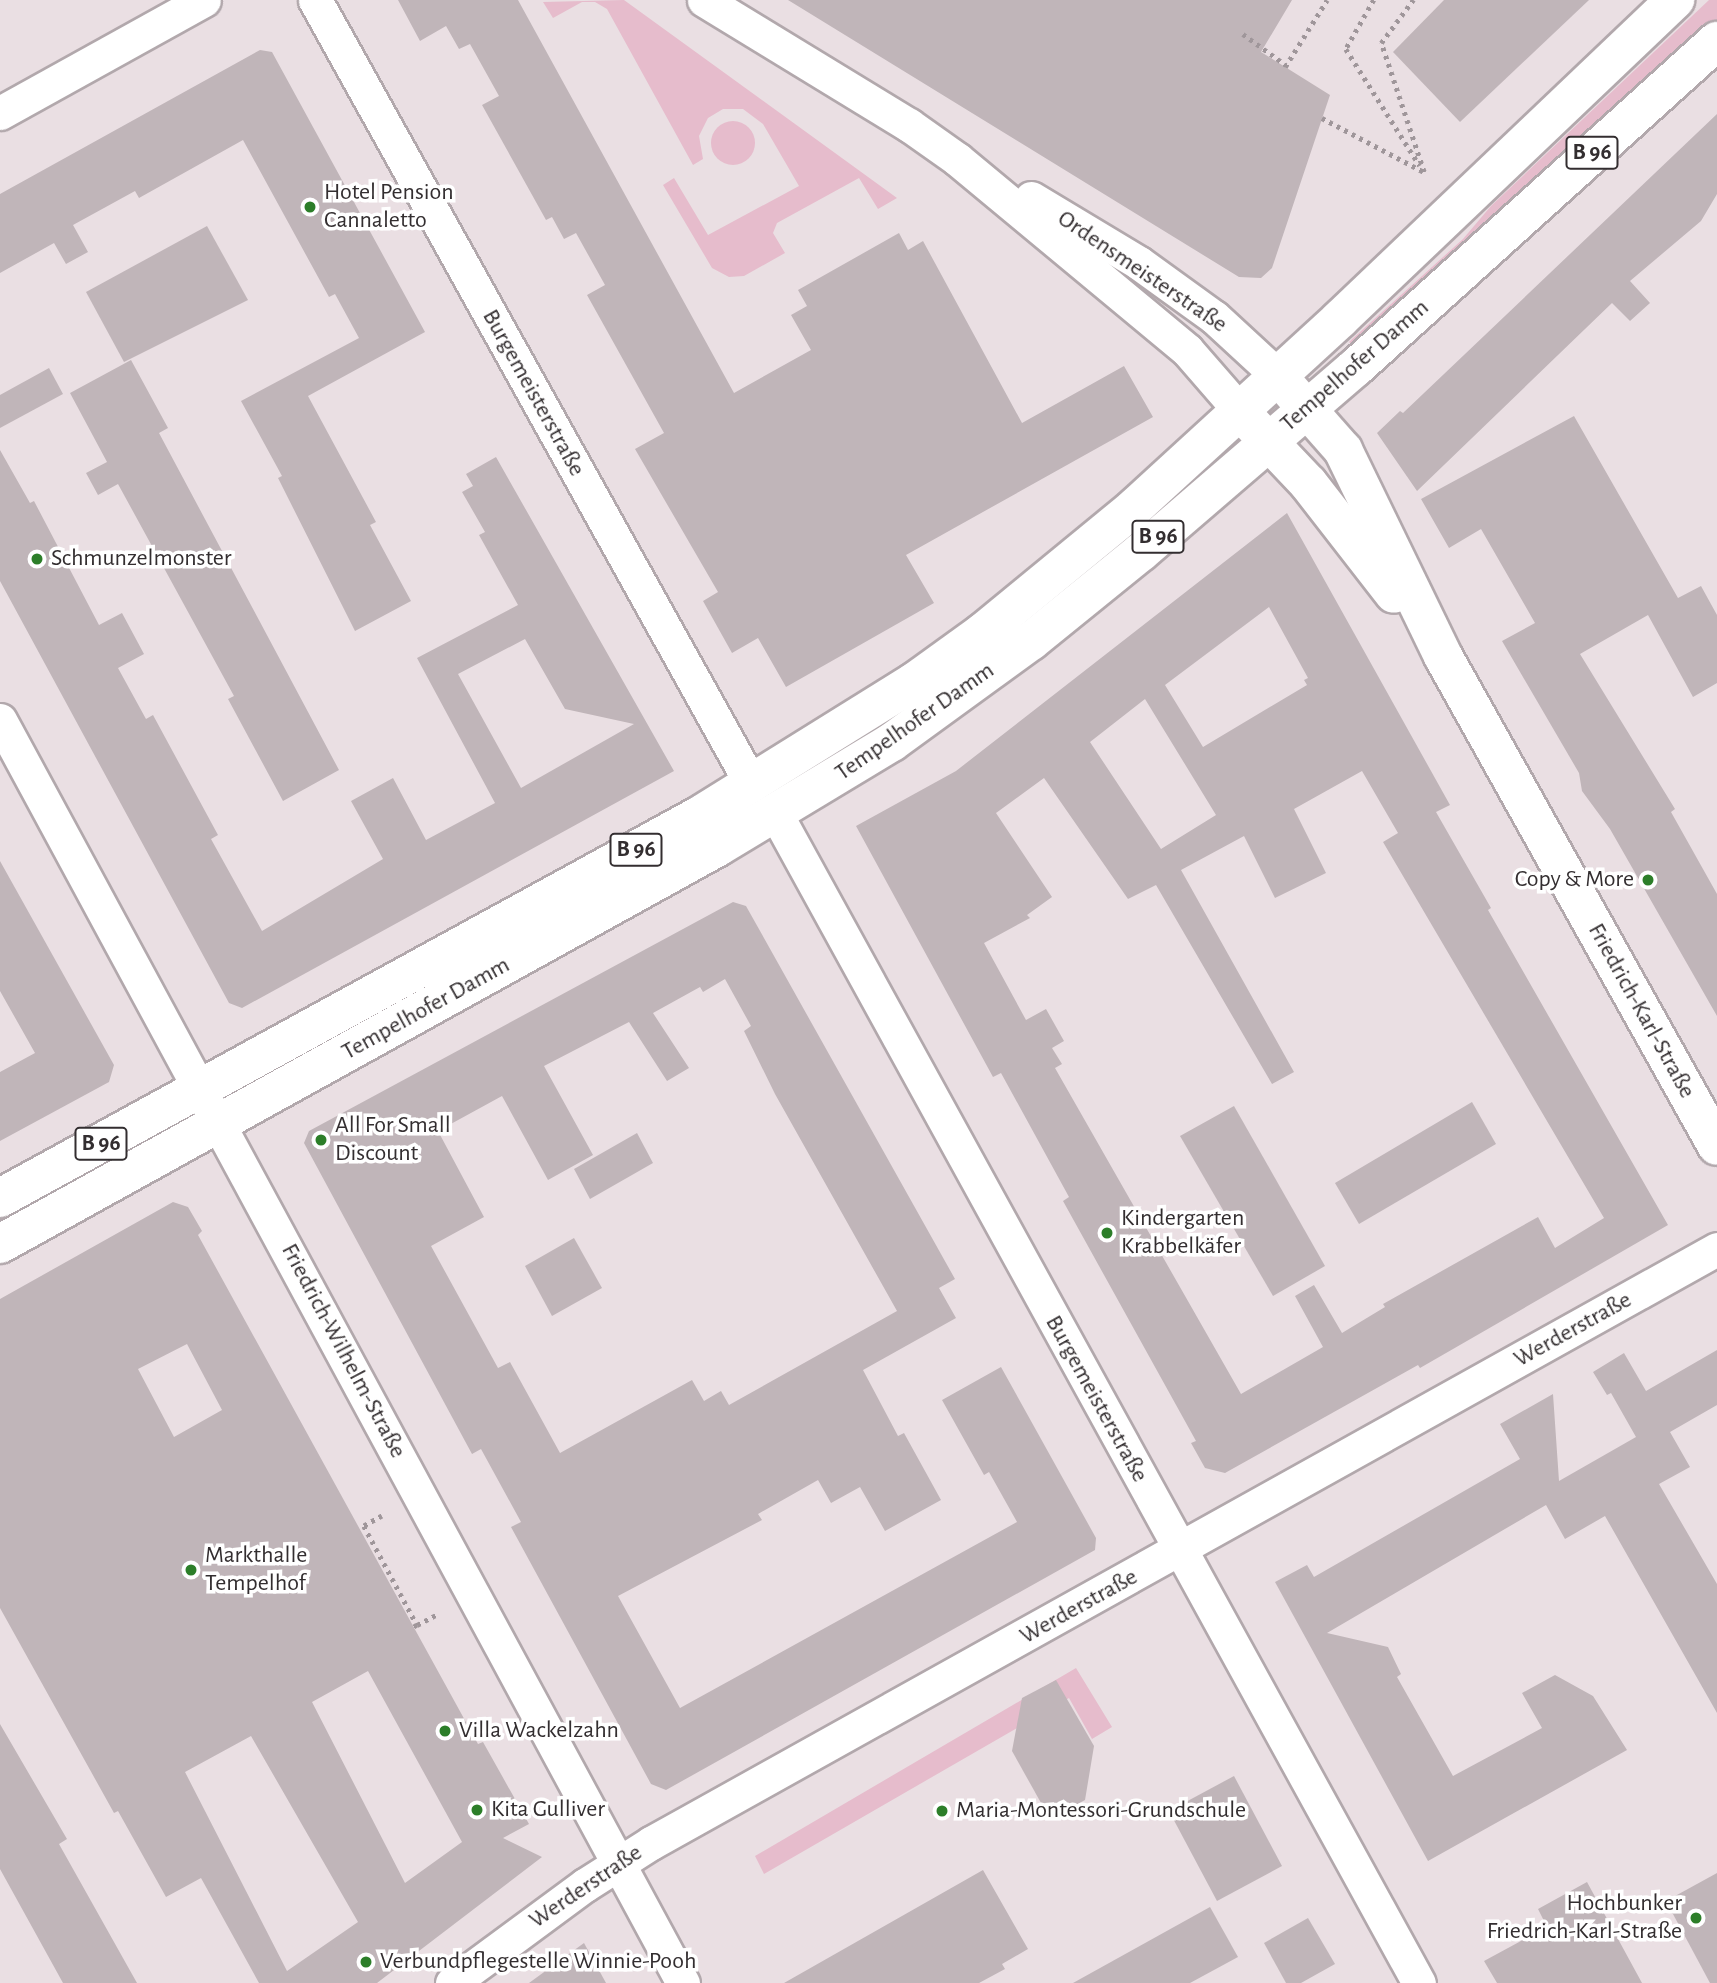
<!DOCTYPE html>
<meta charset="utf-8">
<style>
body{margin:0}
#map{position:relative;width:1717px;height:1983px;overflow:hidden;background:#eadfe3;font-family:"Alegreya Sans",sans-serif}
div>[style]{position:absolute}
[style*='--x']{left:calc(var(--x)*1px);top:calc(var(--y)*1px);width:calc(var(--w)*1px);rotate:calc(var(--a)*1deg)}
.green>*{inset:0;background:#e6bccc}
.round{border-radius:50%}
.building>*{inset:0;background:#c0b5b9}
.path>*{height:4.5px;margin-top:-2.25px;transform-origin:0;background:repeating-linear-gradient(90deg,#9f969a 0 3.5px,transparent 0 8.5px)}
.roads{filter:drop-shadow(2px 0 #b2a8ac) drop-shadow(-2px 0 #b2a8ac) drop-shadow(0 2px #b2a8ac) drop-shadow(0 -2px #b2a8ac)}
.minor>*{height:33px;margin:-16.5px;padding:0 16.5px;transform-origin:16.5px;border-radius:16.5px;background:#fff}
.major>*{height:38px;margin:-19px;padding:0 19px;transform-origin:19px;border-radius:19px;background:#fff}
.dots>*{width:19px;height:19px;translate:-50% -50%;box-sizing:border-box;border:4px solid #fff;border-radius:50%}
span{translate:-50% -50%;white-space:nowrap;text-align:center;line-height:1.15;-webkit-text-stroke:7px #fff;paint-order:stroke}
.shield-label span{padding:2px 5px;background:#fff;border:2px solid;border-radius:5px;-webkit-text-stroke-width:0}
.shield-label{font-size:23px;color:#332e30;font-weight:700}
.poi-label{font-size:24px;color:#332e30}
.left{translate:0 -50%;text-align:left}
.right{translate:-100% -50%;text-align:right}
.street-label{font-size:24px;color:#332e30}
</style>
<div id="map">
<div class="green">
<div style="clip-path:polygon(624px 0,897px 198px,878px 209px,859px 178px,777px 223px,773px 233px,785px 253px,744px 276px,729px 277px,712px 268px,663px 185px,674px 178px,708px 235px,799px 186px,763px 124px,743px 109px,723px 109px,708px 118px,699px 136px,703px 159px,693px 165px,607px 9px,595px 2px,582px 2px,553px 18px,543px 2px)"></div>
<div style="clip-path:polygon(1709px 0,1717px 0,1717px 21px,1357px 349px,1349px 342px,1463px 239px,1491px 206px)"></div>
<div class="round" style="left:711px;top:121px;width:44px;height:44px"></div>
<div style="clip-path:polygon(1076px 1668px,1112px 1727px,1092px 1739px,1069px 1698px,764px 1874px,755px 1856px)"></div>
</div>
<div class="building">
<div style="clip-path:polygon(398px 0,518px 0,734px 393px,811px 350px,791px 315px,807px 306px,798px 290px,899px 233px,908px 250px,923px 241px,1022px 423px,1124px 366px,1153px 417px,906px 555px,934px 603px,786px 687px,758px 638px,732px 653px,703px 601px,718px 592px,635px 449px,664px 433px,587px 295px,605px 285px,576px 233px,564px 239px,552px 217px,546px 220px,482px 105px,499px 96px,470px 44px,459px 49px,446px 26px,420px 41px)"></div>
<div style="clip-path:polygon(788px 0,1292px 0,1261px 52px,1330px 95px,1272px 268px,1261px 278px,1239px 277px)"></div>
<div style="clip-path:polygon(1444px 0,1589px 0,1460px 122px,1393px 52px)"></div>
<div style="clip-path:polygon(260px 50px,272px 52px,425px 332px,308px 396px,376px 522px,370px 525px,411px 601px,355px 631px,278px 478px,282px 476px,241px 401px,359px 338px,335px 294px,329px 297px,243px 140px,139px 198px,135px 191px,73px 225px,88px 252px,66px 264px,54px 243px,0 273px,0 194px)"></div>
<div style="clip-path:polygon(1717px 114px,1717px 194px,1701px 221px,1630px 281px,1650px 303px,1630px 321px,1612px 303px,1417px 491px,1377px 433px,1400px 411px,1403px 413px)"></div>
<div style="clip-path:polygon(207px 226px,248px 300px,124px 362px,86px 292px)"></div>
<div style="clip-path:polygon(131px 360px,168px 428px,159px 433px,339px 770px,283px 801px,228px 699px,234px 696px,118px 484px,98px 495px,86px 473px,107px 462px,70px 393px)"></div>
<div style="clip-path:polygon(49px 368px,63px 394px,0 428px,0 395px)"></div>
<div style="clip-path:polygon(1574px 416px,1678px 598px,1701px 586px,1717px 615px,1717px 683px,1693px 697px,1648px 615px,1580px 654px,1675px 809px,1671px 812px,1717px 894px,1717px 1016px,1610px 829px,1582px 791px,1579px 773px,1502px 641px,1535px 623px,1481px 529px,1449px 548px,1421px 499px)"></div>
<div style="clip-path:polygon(evenodd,0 450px,30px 503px,34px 501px,99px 625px,122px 613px,144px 654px,118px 668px,146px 719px,153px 715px,218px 835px,211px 839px,262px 931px,383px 859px,351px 801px,393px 778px,426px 840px,495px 803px,417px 658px,518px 605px,479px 535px,485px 532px,462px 492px,473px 486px,466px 474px,496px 457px,674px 771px,242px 1008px,229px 1003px,0 581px,0 450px,525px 639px,565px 709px,634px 724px,521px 788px,458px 674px,525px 639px)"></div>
<div style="clip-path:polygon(evenodd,1287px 513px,1450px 805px,1436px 812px,1491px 908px,1488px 910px,1668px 1225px,1420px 1368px,1418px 1365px,1225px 1473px,1205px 1468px,1191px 1443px,1196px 1441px,1063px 1201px,1069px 1197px,1001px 1073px,993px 1077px,856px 826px,956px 771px,1287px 513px,1269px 607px,1308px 678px,1304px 680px,1307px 685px,1203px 747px,1165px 685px,1269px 607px,1287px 513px,1145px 699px,1216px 815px,1161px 849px,1090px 742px,1145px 699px,1287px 513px,1362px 771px,1398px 833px,1383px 842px,1604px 1218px,1555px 1248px,1538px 1217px,1383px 1304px,1385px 1307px,1342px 1333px,1314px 1285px,1295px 1296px,1323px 1347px,1241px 1394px,1055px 1068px,1062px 1064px,1052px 1048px,1064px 1041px,1046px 1009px,1026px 1020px,984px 943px,1030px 918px,1027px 915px,1052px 897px,996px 813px,1044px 778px,1128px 899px,1156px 885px,1272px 1084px,1294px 1072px,1181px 870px,1244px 836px,1275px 898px,1326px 873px,1294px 809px,1362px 771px)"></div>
<div style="clip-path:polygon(0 861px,114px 1065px,109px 1082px,0 1141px,0 1072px,35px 1053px,0 991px)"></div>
<div style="clip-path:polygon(evenodd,733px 902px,746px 906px,955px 1279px,939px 1288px,956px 1318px,863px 1370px,898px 1436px,904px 1433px,941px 1500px,885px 1531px,860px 1487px,831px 1503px,818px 1480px,758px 1514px,762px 1520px,618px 1596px,680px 1708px,1017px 1522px,989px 1472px,984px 1475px,942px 1400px,1001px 1367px,1096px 1538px,1095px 1550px,666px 1790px,651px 1784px,511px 1527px,521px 1522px,481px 1449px,472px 1454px,304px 1143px,309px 1131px,733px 902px,725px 979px,751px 1026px,744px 1031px,775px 1094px,897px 1311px,729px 1405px,721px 1391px,704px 1401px,692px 1380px,560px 1453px,510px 1362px,498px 1368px,431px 1246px,484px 1217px,438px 1131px,502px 1096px,548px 1180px,593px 1155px,544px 1066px,629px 1022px,667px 1081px,689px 1068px,653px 1013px,700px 987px,703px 992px,725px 979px)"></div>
<div style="clip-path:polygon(1472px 1102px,1496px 1144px,1359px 1224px,1335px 1183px)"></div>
<div style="clip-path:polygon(1234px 1106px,1325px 1266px,1273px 1296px,1180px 1136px)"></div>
<div style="clip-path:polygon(637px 1133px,653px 1163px,590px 1199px,574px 1169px)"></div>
<div style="clip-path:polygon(evenodd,173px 1202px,188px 1207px,202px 1231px,198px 1235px,478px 1744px,483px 1742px,529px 1824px,503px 1838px,542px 1857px,377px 1983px,259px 1983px,201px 1878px,166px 1897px,118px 1811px,114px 1813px,0 1608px,0 1299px,173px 1202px,187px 1344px,222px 1410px,174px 1437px,138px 1369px,187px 1344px,173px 1202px,368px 1671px,462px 1842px,405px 1883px,312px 1702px,368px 1671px,173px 1202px,251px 1736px,358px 1922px,287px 1971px,185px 1772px,251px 1736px)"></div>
<div style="clip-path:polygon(574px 1238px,602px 1288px,552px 1316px,525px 1266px)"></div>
<div style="clip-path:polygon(1717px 1350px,1717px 1405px,1670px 1432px,1690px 1467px,1659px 1484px,1717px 1584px,1717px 1713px,1605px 1516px,1565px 1539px,1546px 1505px,1327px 1633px,1388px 1647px,1401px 1674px,1397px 1677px,1453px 1776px,1542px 1728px,1522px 1693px,1555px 1675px,1593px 1696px,1627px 1750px,1428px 1861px,1275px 1582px,1307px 1565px,1314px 1577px,1520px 1459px,1500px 1424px,1553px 1394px,1559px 1481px,1636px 1437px,1611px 1393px,1607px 1395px,1593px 1372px,1624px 1353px,1646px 1391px)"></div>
<div style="clip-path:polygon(1056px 1680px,1094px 1746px,1085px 1800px,1050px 1819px,1012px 1751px,1022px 1698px)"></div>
<div style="clip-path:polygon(0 1724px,67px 1839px,59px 1844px,137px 1983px,63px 1983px,0 1869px)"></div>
<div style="clip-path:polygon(1234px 1776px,1282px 1866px,1217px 1901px,1169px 1811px)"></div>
<div style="clip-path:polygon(983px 1870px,1028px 1949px,1002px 1964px,1005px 1969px,979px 1983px,784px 1983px)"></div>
<div style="clip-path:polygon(1717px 1873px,1717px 1983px,1710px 1983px,1666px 1901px)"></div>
<div style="clip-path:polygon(1587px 1882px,1642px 1983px,1497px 1983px,1484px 1961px,1547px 1927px,1538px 1909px)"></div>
<div style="clip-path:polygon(1210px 1907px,1238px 1957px,1190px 1983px,1073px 1983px)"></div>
<div style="clip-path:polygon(1308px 1918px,1335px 1964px,1301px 1983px,1286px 1983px,1264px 1943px)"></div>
<div style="clip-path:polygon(584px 1943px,606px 1983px,529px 1983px)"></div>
</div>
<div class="path">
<div style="--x:1374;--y:0;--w:56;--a:119.7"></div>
<div style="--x:1346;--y:49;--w:138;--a:57.7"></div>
<div style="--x:1243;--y:34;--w:53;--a:35.8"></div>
<div style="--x:1285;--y:67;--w:79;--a:-57.9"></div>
<div style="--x:1322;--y:118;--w:115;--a:27.9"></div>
<div style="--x:1424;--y:172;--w:136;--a:-108.4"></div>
<div style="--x:1381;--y:43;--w:54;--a:-53.3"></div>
<div style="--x:382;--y:1516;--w:21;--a:151"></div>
<div style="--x:364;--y:1526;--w:112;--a:61.8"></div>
<div style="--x:417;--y:1625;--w:4;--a:146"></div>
<div style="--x:417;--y:1625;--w:21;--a:-28"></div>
</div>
<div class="roads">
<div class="minor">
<div style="--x:315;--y:0;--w:898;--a:60.9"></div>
<div style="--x:704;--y:0;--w:240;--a:31.4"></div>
<div style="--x:909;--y:125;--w:59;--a:35.3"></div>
<div style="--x:957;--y:159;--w:299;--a:39.7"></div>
<div style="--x:1187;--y:350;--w:81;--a:49"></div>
<div style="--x:0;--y:113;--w:233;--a:-29"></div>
<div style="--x:1031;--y:198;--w:126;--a:31"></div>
<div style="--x:1139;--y:263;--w:92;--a:35.8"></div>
<div style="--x:1214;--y:317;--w:87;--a:42.7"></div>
<div style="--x:0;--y:720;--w:1436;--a:61.6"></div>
<div style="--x:776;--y:814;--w:1334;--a:61.19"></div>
<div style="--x:452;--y:1983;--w:165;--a:-36.4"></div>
<div style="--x:585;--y:1885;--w:78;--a:-32.5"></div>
<div style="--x:651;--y:1843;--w:1220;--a:-29.13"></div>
</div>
<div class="major">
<div style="--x:1291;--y:391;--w:79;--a:48.6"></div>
<div style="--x:1343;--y:450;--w:229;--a:64.1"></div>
<div style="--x:1443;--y:656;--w:561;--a:60.79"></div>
<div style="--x:1251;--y:423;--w:83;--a:46.5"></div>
<div style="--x:1308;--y:483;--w:140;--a:52.2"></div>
<div style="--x:0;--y:1198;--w:798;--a:-28.68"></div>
<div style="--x:700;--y:815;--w:252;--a:-31.9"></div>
<div style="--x:914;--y:682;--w:85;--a:-35.9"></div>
<div style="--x:983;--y:632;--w:197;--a:-39.4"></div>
<div style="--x:1135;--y:507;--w:278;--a:-42.5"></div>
<div style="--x:1340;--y:319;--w:463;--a:-43.6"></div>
<div style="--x:0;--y:1244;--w:820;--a:-28.94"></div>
<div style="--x:718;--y:847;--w:203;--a:-31.1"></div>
<div style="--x:892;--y:742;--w:172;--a:-36"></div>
<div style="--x:1031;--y:641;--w:141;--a:-39"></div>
<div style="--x:1141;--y:552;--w:282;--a:-40.7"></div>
<div style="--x:1355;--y:368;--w:488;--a:-42.1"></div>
</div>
</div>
<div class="dots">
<div style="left:310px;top:207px;background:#2c7e29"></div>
<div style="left:37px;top:559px;background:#2c7e29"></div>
<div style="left:1648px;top:880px;background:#2c7e29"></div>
<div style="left:321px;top:1140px;background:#2c7e29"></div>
<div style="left:1107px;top:1233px;background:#2c7e29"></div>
<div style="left:191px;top:1570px;background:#2c7e29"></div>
<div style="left:445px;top:1731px;background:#2c7e29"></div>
<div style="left:477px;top:1810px;background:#2c7e29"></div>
<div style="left:942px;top:1811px;background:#2c7e29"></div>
<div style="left:1696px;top:1918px;background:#2c7e29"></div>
<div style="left:366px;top:1962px;background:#2c7e29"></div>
</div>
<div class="shield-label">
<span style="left:1592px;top:153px">B 96</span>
<span style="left:1158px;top:537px">B 96</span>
<span style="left:636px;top:850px">B 96</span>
<span style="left:101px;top:1144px">B 96</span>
</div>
<div class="poi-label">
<span class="left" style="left:324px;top:207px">Hotel Pension<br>Cannaletto</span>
<span class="left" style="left:51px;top:559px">Schmunzelmonster</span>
<span class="right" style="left:1634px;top:880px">Copy &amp; More</span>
<span class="left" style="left:335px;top:1140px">All For Small<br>Discount</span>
<span class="left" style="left:1121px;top:1233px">Kindergarten<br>Krabbelkäfer</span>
<span class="left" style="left:205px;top:1570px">Markthalle<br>Tempelhof</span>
<span class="left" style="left:459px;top:1731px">Villa Wackelzahn</span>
<span class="left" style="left:491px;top:1810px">Kita Gulliver</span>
<span class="left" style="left:956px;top:1811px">Maria-Montessori-Grundschule</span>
<span class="right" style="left:1682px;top:1918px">Hochbunker<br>Friedrich-Karl-Straße</span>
<span class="left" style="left:380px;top:1962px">Verbundpflegestelle Winnie-Pooh</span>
</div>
<div class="street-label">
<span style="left:1142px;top:272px;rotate:34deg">Ordensmeisterstraße</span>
<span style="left:1355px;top:366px;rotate:-41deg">Tempelhofer Damm</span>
<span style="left:533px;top:393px;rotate:61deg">Burgemeisterstraße</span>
<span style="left:915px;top:722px;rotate:-35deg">Tempelhofer Damm</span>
<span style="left:426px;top:1009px;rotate:-29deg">Tempelhofer Damm</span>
<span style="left:1641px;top:1011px;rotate:61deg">Friedrich-Karl-Straße</span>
<span style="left:1573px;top:1330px;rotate:-29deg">Werderstraße</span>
<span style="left:343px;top:1351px;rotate:62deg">Friedrich-Wilhelm-Straße</span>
<span style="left:1096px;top:1399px;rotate:61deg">Burgemeisterstraße</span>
<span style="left:1079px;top:1607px;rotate:-29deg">Werderstraße</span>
<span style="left:586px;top:1887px;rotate:-34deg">Werderstraße</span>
</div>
</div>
